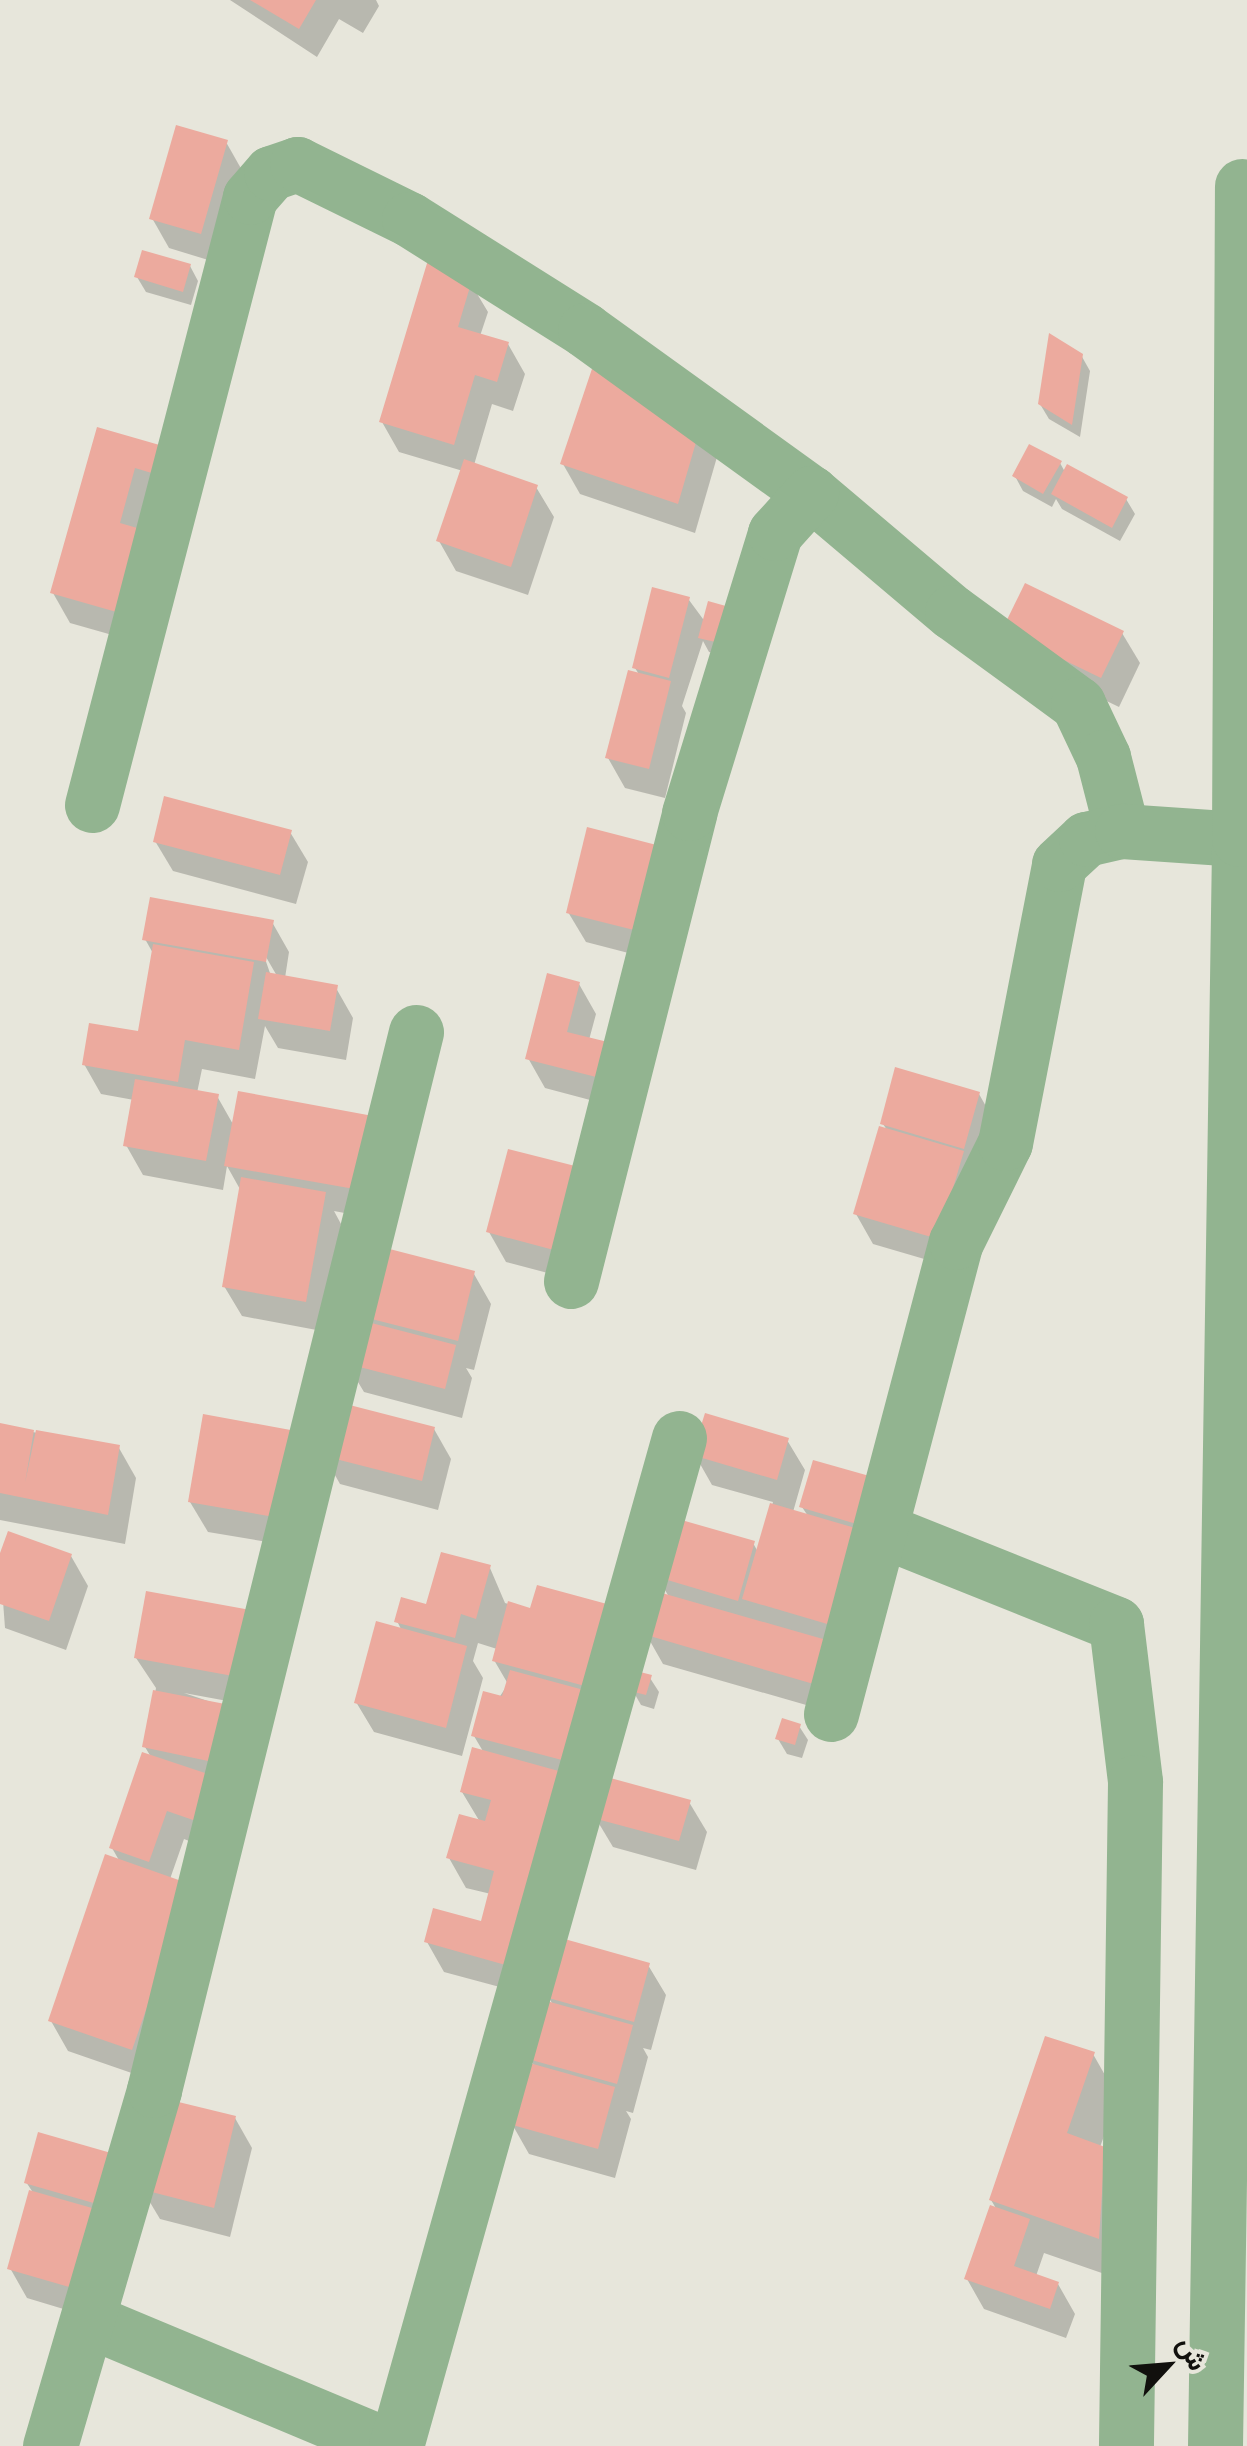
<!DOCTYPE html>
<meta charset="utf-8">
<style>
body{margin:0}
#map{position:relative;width:1247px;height:2446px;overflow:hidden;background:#e7e6db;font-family:Barlow,Vazirmatn,sans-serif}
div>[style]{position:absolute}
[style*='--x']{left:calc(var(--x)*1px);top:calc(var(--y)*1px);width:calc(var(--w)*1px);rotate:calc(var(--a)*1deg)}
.shadow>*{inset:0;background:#0003}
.building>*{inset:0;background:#ecaa9e}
.street>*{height:55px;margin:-27.5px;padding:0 27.5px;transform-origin:27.5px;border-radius:27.5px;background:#92b490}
span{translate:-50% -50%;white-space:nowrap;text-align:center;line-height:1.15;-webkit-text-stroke:9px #e7e6db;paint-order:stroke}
.north{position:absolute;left:1117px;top:2316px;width:100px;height:100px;-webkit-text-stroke:8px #e7e6db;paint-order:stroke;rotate:64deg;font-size:28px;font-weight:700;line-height:40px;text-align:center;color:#11100d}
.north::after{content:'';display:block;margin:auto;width:35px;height:45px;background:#11100d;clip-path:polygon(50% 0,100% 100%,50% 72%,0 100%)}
</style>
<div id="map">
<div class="shadow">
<div style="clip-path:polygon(230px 0,376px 0,379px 6px,363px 33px,339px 19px,317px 57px)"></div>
<div style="clip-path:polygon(226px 142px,243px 172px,218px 263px,169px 248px,152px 218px)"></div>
<div style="clip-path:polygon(190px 266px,198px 281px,191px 305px,146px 292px,137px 277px)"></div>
<div style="clip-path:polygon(470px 282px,488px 312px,480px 336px,508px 344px,525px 374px,513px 411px,492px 404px,474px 465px,536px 487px,554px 517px,528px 595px,456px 571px,439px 541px,463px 471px,399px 452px,382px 422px)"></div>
<div style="clip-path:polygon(599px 355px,717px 457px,695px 533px,580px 494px,563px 464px)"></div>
<div style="clip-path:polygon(1081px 355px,1090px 371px,1080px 437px,1049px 419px,1040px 404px)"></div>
<div style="clip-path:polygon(99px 430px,161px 448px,144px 644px,70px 623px,53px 593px)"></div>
<div style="clip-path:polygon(1060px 463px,1065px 472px,1126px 499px,1135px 514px,1120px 541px,1062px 509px,1056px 499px,1052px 507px,1023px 491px,1015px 476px)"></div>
<div style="clip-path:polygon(689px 600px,731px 657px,709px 652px,703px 641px,682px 706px,686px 713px,665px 798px,625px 788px,608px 758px,640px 676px,635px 668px)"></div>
<div style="clip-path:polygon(1122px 633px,1140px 663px,1119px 707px,1022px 660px)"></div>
<div style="clip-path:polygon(589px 830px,667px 963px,586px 942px,568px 912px)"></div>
<div style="clip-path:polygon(290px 832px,308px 862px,296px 904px,173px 871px,155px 841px)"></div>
<div style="clip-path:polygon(evenodd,272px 922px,289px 952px,285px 978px,336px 988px,353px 1018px,346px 1060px,278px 1048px,265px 1026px,255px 1079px,202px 1069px,197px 1093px,217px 1096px,234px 1126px,372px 1118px,376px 1219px,334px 1211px,341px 1224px,322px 1331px,242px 1316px,224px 1286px,241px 1191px,227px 1166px,223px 1190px,143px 1175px,126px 1145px,134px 1100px,101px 1094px,84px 1064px,140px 1034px,154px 955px,145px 939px,272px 922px,262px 950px,277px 976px,271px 976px,262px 950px)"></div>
<div style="clip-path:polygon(579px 984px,596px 1014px,589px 1040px,624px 1109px,545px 1088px,528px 1058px)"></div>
<div style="clip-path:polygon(979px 1094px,996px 1124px,955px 1268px,873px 1244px,856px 1214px,887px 1130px,883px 1124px)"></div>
<div style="clip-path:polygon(510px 1152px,582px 1282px,506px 1262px,489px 1232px)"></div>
<div style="clip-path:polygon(474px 1274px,491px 1304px,474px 1370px,466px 1368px,472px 1378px,462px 1418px,364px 1392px,346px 1362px,359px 1314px)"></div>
<div style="clip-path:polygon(205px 1417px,297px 1547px,208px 1532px,190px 1502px)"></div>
<div style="clip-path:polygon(0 1426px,119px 1448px,136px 1478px,125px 1544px,0 1520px)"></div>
<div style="clip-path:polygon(434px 1429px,451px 1459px,438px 1510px,340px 1484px,323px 1454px)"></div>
<div style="clip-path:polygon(787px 1440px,805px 1470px,793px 1512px,808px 1516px,802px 1507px,872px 1479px,834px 1713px,663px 1664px,646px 1634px,669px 1597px,657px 1576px,753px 1543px,758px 1552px,773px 1502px,712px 1485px,695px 1455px)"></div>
<div style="clip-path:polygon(71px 1556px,88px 1586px,66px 1650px,5px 1628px,0 1561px)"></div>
<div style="clip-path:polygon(490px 1568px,505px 1603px,532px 1611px,617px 1609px,537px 1997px,444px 1972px,427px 1942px,483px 1924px,491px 1894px,466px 1888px,449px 1858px,480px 1822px,462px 1792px,484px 1753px,474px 1736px,508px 1684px,494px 1660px,497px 1649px,478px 1643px,473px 1661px,483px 1678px,462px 1756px,374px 1732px,356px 1702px,402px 1631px,397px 1621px)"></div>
<div style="clip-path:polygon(254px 1613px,260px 1707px,184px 1693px,223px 1706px,212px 1850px,184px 1839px,170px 1879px,149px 2079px,68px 2051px,51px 2021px,120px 1862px,112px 1848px,151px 1757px,145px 1747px,156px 1688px,136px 1658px)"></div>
<div style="clip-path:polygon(650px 1678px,659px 1692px,654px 1709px,641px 1705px,633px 1691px)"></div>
<div style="clip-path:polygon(799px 1726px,808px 1740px,802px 1758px,787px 1754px,778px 1739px)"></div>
<div style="clip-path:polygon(689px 1802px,707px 1832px,696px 1870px,613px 1847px,595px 1817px)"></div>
<div style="clip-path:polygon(648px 1965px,666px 1995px,651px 2050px,643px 2048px,648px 2057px,633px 2113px,626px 2111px,631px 2119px,615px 2178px,529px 2154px,512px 2124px,535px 2067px,530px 2059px,553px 2005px,548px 1996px)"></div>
<div style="clip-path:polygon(1093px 2054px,1118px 2098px,1100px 2147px,1122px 2280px,1044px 2253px,1036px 2276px,1058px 2284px,1075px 2314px,1066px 2338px,984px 2309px,967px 2279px,997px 2210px,991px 2200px)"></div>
<div style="clip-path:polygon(235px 2118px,252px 2148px,230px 2237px,160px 2219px,142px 2189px)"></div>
<div style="clip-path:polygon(123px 2159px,100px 2320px,27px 2298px,10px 2268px,32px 2191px,26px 2182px)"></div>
</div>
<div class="building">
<div style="clip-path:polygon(250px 0,316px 0,299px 29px)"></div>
<div style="clip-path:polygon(176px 125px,228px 140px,201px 234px,149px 219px)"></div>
<div style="clip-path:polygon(142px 250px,191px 264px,183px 292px,134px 277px)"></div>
<div style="clip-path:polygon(428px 260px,472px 280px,458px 327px,509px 342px,497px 382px,475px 375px,454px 445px,379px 422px)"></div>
<div style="clip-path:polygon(1049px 333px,1083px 354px,1072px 425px,1038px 404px)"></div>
<div style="clip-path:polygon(598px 351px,701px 425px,678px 504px,560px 464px)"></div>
<div style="clip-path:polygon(97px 427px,163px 446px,155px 474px,135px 468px,120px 523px,151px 532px,127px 615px,50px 593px)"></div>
<div style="clip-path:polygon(1029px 444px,1062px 461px,1043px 494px,1012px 476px)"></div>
<div style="clip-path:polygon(464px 459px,538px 485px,511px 567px,436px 541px)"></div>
<div style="clip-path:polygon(1067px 464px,1128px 497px,1112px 528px,1051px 494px)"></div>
<div style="clip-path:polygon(1025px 583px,1124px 631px,1101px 678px,1002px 630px)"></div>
<div style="clip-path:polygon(652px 587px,690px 597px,669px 678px,632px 668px)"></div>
<div style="clip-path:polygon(708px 601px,733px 608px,724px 644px,698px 638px)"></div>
<div style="clip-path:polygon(628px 670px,671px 681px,649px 769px,605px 758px)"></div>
<div style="clip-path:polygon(164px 796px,292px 830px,280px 875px,153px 842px)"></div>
<div style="clip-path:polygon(587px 827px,672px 849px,650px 934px,566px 913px)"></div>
<div style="clip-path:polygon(150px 897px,274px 920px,266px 962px,142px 940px)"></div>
<div style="clip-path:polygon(153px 944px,254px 962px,239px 1050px,185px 1040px,178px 1082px,82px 1065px,89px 1023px,138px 1031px)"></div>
<div style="clip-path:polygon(266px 972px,338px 985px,330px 1031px,258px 1019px)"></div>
<div style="clip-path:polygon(547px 973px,580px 982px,567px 1032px,616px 1044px,608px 1080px,525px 1059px)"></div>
<div style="clip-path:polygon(895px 1067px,980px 1092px,964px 1149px,880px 1124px)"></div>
<div style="clip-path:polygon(135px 1079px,219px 1094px,206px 1161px,123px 1146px)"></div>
<div style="clip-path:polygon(238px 1091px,373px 1116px,360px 1190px,224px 1166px)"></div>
<div style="clip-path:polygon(879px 1126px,964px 1151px,938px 1239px,853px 1214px)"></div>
<div style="clip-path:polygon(508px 1149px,587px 1169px,565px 1253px,486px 1232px)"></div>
<div style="clip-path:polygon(241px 1177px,326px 1192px,306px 1302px,222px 1287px)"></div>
<div style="clip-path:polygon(374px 1245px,475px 1271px,458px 1341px,356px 1315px)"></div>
<div style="clip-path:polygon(356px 1319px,456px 1345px,445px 1389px,344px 1363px)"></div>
<div style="clip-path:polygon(334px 1401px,435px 1427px,422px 1481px,320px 1455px)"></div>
<div style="clip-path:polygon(705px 1413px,789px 1438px,777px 1480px,692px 1455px)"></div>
<div style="clip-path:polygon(203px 1414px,296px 1431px,280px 1518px,188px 1502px)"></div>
<div style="clip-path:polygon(0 1423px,34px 1430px,25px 1483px,36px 1430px,120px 1445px,108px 1515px,0 1493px)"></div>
<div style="clip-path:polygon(813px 1460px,873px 1477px,860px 1525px,799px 1507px)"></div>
<div style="clip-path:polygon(770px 1503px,862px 1530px,834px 1626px,742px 1599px)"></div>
<div style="clip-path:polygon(671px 1517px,755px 1541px,738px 1601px,654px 1576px)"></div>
<div style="clip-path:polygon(8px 1531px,72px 1554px,49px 1621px,0 1604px,0 1553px)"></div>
<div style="clip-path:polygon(441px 1552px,491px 1565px,476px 1619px,461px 1614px,455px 1638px,394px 1622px,401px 1597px,426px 1604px)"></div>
<div style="clip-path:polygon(537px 1585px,618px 1607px,596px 1689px,492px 1661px,508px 1601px,530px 1608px)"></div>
<div style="clip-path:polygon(146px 1591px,256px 1611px,244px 1678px,134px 1658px)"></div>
<div style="clip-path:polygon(655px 1591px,830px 1641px,817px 1685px,643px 1634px)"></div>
<div style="clip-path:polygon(376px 1621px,467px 1646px,446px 1728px,354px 1703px)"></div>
<div style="clip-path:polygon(510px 1670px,595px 1693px,577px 1764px,471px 1736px,483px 1691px,502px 1696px)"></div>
<div style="clip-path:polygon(636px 1671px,652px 1675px,646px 1695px,630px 1691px)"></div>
<div style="clip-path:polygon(153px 1690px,225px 1704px,213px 1762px,142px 1747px)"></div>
<div style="clip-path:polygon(782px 1718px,801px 1724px,795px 1745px,775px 1739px)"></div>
<div style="clip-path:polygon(472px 1747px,566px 1773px,520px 1969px,424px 1942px,433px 1908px,481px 1921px,494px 1871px,446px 1858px,459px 1814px,485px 1821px,491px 1800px,460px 1792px)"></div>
<div style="clip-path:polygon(142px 1752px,211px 1775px,196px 1821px,167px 1811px,149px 1862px,109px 1848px)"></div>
<div style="clip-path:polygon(603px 1776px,691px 1800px,679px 1841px,593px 1818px)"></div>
<div style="clip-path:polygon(105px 1854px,190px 1884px,132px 2050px,48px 2021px)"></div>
<div style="clip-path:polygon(561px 1938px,650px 1963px,634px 2022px,545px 1997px)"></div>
<div style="clip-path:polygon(543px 2000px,633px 2025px,617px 2084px,528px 2059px)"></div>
<div style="clip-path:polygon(1045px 2036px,1095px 2052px,1067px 2133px,1105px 2147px,1099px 2239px,989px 2200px)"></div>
<div style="clip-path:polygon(526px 2062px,615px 2087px,598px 2149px,509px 2124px)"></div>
<div style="clip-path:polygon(162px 2098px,236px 2116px,214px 2208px,140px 2189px)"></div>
<div style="clip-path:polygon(38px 2132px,125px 2157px,111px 2208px,24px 2183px)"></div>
<div style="clip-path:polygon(29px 2190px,106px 2212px,83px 2291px,7px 2269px)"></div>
<div style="clip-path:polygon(990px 2205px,1030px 2219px,1014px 2266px,1059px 2282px,1050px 2309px,964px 2279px)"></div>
</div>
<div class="street">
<div style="--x:92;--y:805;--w:628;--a:-75.43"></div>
<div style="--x:250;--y:197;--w:32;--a:-49"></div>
<div style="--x:271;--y:173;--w:28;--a:-19"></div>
<div style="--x:297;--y:164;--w:125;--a:26.2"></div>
<div style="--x:409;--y:219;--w:208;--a:32.2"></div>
<div style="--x:585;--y:330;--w:279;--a:35.8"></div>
<div style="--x:811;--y:493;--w:185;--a:40.2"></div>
<div style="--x:952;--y:612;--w:156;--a:36.1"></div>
<div style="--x:1078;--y:704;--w:59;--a:64.7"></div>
<div style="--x:1103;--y:757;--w:76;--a:75.6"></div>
<div style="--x:571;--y:1281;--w:483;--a:-75.8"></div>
<div style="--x:689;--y:813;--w:293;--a:-72.9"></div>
<div style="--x:775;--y:533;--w:54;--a:-48"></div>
<div style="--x:884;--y:1531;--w:250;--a:21.8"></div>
<div style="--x:1116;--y:1624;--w:159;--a:83.1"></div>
<div style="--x:1135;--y:1782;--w:664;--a:90.78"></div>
<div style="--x:831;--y:1714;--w:488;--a:-75.2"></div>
<div style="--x:956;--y:1242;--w:110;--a:-63.7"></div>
<div style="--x:1005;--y:1143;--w:284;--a:-79"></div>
<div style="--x:1059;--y:864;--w:37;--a:-43"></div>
<div style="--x:1086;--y:839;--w:37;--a:-13"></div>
<div style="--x:1122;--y:831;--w:117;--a:3.9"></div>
<div style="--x:1239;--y:839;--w:10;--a:37"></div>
<div style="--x:88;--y:2320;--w:326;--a:22.7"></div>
<div style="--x:50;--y:2446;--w:371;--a:-73.7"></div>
<div style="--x:154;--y:2090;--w:1090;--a:-76.09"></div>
<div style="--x:396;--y:2446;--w:1047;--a:-74.32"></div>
<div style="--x:1215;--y:2446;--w:1607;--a:-89.14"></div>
<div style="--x:1239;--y:839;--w:653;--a:-89.74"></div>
</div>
<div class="north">ش</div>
</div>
